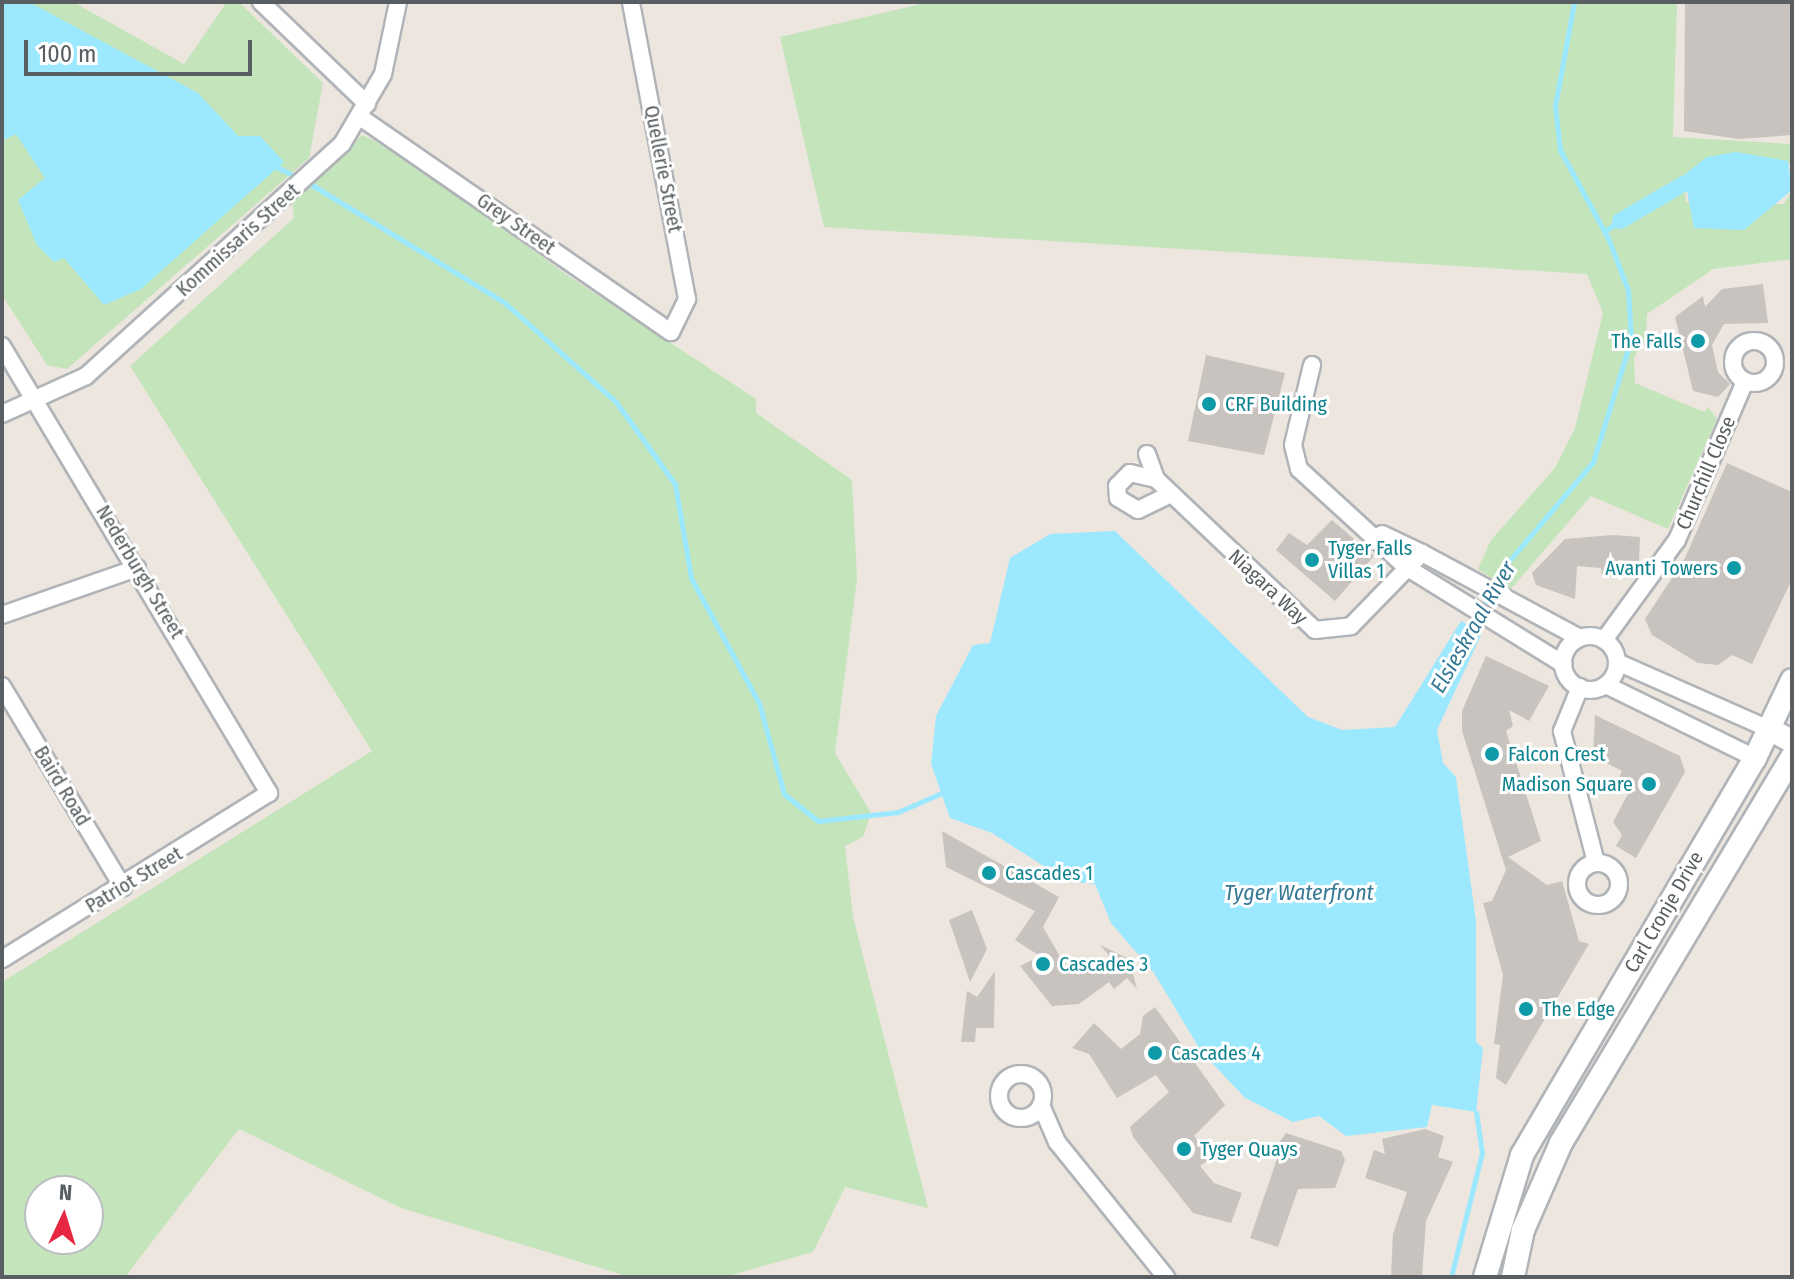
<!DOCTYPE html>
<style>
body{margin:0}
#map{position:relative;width:1794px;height:1279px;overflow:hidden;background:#ece6df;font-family:"Fira Sans Condensed",sans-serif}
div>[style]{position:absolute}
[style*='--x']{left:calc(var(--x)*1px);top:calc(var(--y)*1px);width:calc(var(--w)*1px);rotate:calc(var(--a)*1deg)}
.green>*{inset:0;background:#c4e4bb}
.water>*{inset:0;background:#9ce9ff}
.stream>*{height:5px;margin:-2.5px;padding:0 2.5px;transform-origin:2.5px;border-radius:2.5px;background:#9ce9ff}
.canal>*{height:16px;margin:-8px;padding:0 8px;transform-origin:8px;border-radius:8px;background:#9ce9ff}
.building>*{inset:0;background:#c8c3bf}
.roads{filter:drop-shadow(2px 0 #b0b4b8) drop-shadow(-2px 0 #b0b4b8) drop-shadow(0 2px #b0b4b8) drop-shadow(0 -2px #b0b4b8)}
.minor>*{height:16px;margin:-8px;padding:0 8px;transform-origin:8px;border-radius:8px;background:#fff}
.minor>.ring{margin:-8px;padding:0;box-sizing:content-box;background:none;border:16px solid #fff;border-radius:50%}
.secondary>*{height:22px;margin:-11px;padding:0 11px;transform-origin:11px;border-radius:11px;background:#fff}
.dots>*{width:22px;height:22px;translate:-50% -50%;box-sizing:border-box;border:4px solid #fff;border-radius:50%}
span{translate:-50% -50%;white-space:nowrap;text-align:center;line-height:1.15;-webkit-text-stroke:6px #fff;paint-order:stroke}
.street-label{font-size:20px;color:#585e61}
.culture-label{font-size:20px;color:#0d838f}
.right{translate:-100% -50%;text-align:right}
.left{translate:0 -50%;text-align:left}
.water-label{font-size:22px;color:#347895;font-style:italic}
.frame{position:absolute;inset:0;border:4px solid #585e61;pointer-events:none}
.north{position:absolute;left:24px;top:1175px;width:80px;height:80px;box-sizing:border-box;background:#fff;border:2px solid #bcbfc0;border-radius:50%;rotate:4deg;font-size:22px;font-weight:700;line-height:32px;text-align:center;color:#585e61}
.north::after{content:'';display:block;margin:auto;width:28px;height:36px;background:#e82843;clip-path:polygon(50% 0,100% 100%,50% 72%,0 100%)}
.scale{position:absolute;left:24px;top:40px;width:228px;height:36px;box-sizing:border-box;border:4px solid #585e61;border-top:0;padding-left:10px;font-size:24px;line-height:28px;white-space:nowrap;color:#585e61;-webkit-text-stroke:6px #fff;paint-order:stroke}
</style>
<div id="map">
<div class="green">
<div style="clip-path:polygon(2px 2px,73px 2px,184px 64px,227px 2px,239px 2px,323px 83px,309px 158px,67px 369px,47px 365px,2px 295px)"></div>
<div style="clip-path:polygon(930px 2px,1677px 2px,1673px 137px,1792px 144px,1792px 164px,1736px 152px,1684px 175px,1686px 202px,1784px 204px,1792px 190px,1792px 259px,1713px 269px,1647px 314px,1646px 339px,1634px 357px,1635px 383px,1704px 412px,1708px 407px,1717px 419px,1668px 529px,1591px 496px,1510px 590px,1478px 569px,1491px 540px,1555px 468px,1575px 428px,1603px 313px,1587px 274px,824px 227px,780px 37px)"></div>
<div style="clip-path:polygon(evenodd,362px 135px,397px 151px,567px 275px,756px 399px,756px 413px,852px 480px,857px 578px,835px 753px,871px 813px,863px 837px,845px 846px,853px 917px,928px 1208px,845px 1187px,813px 1252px,724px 1277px,630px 1277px,401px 1208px,239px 1129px,125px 1277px,2px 1277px,2px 982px,372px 751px,130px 366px,294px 218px,292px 202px,362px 135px,40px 1191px,88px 1191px,88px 1239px,40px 1239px,40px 1191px)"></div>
</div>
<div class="water">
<div style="clip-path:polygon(2px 2px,29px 2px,198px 93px,238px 136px,260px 136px,284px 162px,141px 289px,104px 305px,64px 258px,54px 262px,37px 245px,18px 200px,45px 178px,16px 134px,2px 141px)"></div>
<div style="clip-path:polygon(1736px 152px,1788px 161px,1792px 190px,1744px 230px,1694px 228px,1684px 175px,1707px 157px)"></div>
<div style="clip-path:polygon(1115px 531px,1308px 717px,1342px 730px,1395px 727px,1461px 621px,1482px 633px,1437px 730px,1443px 763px,1456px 777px,1476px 921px,1476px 1042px,1483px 1048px,1476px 1112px,1432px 1105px,1427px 1127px,1346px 1136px,1319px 1116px,1293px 1122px,1245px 1098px,1201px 1051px,1154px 973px,1111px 923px,1095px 884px,1067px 881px,992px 833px,950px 818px,931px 764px,936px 716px,973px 645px,990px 643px,1010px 558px,1050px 534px)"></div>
</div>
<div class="stream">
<div style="--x:277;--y:167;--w:24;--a:28"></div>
<div style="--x:307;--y:182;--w:232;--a:31.4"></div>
<div style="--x:505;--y:303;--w:149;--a:41.7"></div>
<div style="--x:616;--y:402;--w:101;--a:54.3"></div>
<div style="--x:675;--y:484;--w:95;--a:80.3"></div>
<div style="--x:691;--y:578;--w:142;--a:61.5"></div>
<div style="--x:759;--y:703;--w:94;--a:74.6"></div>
<div style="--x:784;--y:794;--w:43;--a:38.5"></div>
<div style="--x:818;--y:821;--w:81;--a:-6.4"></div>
<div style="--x:898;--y:812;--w:50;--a:-23.5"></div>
<div style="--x:1605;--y:231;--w:18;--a:-34"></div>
<div style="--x:1469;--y:631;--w:81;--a:-60.3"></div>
<div style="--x:1509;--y:561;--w:130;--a:-49.7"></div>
<div style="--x:1593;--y:462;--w:129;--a:-72.8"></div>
<div style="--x:1631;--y:339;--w:49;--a:-93.5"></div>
<div style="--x:1628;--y:290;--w:56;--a:-111"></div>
<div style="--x:1608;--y:238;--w:100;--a:-118.6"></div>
<div style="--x:1560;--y:150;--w:44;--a:-96.5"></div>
<div style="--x:1555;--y:106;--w:106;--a:-79.6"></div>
<div style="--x:1451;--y:1277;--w:128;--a:-76"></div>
<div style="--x:1482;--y:1153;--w:41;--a:-98.3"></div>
</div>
<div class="canal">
<div style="--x:1620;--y:221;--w:75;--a:-30.3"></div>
</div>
<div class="building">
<div style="clip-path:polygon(1685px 2px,1792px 2px,1792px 135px,1739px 139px,1684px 131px)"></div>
<div style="clip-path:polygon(1763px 284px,1768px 323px,1724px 324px,1712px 345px,1718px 372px,1730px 384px,1718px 397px,1693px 391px,1675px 317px,1703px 296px,1705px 307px,1722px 289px)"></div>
<div style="clip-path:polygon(1206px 355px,1285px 373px,1264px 455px,1188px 441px)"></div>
<div style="clip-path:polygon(1727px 463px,1792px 492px,1792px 579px,1752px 664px,1732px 655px,1718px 665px,1698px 663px,1652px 635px,1645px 619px,1685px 558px)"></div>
<div style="clip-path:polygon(1332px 520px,1374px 556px,1335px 601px,1276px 550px,1289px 533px,1307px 545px)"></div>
<div style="clip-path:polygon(1613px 535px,1640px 537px,1639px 561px,1618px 560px,1612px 577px,1602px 577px,1601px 568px,1577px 566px,1575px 599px,1536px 585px,1532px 573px,1565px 539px)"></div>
<div style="clip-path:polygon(1486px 656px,1549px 686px,1529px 721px,1509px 710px,1513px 726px,1506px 731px,1541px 841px,1508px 857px,1547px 885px,1562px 881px,1579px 941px,1589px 944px,1506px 1085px,1496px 1078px,1500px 1045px,1494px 1044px,1503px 975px,1483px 903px,1492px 901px,1506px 870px,1462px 731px,1462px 711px)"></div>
<div style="clip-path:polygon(1595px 715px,1680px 756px,1685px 772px,1636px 858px,1616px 846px,1622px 835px,1613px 822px,1629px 792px,1618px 780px,1622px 771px,1593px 756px)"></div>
<div style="clip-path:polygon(942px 831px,1059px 897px,1043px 927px,1070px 974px,1112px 959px,1100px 945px,1129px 959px,1137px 989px,1127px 978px,1114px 989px,1109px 982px,1079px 1004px,1052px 1006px,1020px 966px,1040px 956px,1015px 940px,1035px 911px,946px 867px)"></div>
<div style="clip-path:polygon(972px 910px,987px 949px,970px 982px,949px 920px)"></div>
<div style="clip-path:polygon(995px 971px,994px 1028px,976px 1028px,975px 1042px,961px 1042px,967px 991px,977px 997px)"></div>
<div style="clip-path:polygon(1155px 1007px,1225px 1105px,1194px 1136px,1211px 1158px,1200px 1166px,1214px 1183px,1242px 1193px,1231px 1223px,1193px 1213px,1133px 1137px,1130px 1127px,1169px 1092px,1156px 1075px,1117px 1098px,1089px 1054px,1072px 1048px,1094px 1023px,1121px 1049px,1140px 1034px,1143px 1016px)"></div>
<div style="clip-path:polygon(1425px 1129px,1444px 1136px,1438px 1157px,1453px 1162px,1426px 1221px,1422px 1277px,1391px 1277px,1393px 1234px,1407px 1192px,1365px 1178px,1374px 1150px,1385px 1154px,1382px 1139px)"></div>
<div style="clip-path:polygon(1286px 1133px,1341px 1151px,1345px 1160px,1335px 1188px,1298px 1189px,1278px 1247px,1250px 1238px,1279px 1153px,1273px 1151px)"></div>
</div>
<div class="roads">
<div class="minor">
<div style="--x:261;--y:2;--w:147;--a:43.9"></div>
<div style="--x:360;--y:117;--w:378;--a:34.7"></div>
<div style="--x:671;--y:332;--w:37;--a:-64"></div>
<div style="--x:687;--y:299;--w:302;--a:-100.7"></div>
<div class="ring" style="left:1733px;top:341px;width:26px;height:26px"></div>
<div style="--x:2;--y:346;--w:521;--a:59.15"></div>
<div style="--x:269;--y:793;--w:314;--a:148.1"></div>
<div style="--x:1312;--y:365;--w:82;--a:103.4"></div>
<div style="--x:1293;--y:445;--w:25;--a:76"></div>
<div style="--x:1299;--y:469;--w:145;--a:42.5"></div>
<div style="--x:1406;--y:567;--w:185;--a:31.7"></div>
<div style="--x:2;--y:414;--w:92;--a:-24.3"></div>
<div style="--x:86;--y:376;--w:345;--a:-42.2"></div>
<div style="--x:342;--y:144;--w:81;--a:-59.6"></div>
<div style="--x:383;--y:74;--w:74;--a:-78.2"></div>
<div style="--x:1147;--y:454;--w:27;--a:70"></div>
<div style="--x:1156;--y:479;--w:219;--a:43.5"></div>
<div style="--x:1315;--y:630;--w:36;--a:-6"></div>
<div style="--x:1351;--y:626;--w:102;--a:-45.8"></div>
<div style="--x:1422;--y:553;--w:179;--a:28.3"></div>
<div style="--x:1156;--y:479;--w:27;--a:-167"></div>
<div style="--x:1130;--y:473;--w:18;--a:135"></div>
<div style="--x:1117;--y:486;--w:12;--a:85"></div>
<div style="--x:1118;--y:498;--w:23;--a:31"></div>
<div style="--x:1138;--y:510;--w:37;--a:-26"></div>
<div style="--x:1382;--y:534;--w:44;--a:25.4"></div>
<div style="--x:2;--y:615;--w:143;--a:-19.2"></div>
<div class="ring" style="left:1563px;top:636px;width:38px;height:38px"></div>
<div style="--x:1604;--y:640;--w:124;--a:-53.9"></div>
<div style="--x:1677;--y:540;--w:173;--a:-66.8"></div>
<div style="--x:1617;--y:662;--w:166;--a:23.8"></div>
<div style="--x:1606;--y:685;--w:166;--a:26.1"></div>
<div style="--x:2;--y:686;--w:235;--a:59"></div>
<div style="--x:1580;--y:687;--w:48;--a:112.2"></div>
<div style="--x:1562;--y:731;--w:135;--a:75.5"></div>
<div class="ring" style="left:1577px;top:863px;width:26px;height:26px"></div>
<div class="ring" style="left:999px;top:1074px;width:28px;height:28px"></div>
<div style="--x:1041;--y:1105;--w:40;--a:66.6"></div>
<div style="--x:1057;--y:1142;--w:174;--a:51.1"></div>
</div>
<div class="secondary">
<div style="--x:1769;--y:729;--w:26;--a:28"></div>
<div style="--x:1485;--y:1277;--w:127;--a:-73.1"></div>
<div style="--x:1522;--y:1155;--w:460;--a:-59.6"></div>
<div style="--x:1755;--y:758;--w:86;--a:-64.6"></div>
<div style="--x:1513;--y:1277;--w:48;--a:-78"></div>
<div style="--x:1523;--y:1230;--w:95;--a:-66.4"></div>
<div style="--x:1561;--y:1143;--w:450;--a:-59.1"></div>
</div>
</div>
<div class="dots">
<div style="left:1698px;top:341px;background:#0f9aa8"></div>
<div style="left:1209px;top:404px;background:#0f9aa8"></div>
<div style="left:1312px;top:560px;background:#0f9aa8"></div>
<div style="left:1734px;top:568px;background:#0f9aa8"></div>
<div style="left:1492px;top:754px;background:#0f9aa8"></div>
<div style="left:1649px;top:784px;background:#0f9aa8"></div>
<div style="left:989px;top:873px;background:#0f9aa8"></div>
<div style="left:1043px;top:964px;background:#0f9aa8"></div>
<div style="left:1526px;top:1009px;background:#0f9aa8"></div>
<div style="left:1155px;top:1053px;background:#0f9aa8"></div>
<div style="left:1184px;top:1149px;background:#0f9aa8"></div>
</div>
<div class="street-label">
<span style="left:663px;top:169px;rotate:79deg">Quellerie Street</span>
<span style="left:516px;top:224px;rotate:35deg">Grey Street</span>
<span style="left:238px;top:240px;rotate:-42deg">Kommissaris Street</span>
<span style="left:1706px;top:473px;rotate:-67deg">Churchill Close</span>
<span style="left:140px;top:572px;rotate:59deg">Nederburgh Street</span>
<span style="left:1268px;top:587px;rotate:43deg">Niagara Way</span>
<span style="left:62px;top:786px;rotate:59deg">Baird Road</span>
<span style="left:134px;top:880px;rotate:-31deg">Patriot Street</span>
<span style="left:1664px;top:912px;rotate:-60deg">Carl Cronje Drive</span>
</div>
<div class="culture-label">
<span class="right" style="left:1682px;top:341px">The Falls</span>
<span class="left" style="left:1225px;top:404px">CRF Building</span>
<span class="left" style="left:1328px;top:560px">Tyger Falls<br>Villas 1</span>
<span class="right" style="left:1718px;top:568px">Avanti Towers</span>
<span class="left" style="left:1508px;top:754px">Falcon Crest</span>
<span class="right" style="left:1633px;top:784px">Madison Square</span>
<span class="left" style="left:1005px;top:873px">Cascades 1</span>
<span class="left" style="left:1059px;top:964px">Cascades 3</span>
<span class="left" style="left:1542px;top:1009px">The Edge</span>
<span class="left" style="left:1171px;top:1053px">Cascades 4</span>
<span class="left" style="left:1200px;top:1149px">Tyger Quays</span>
</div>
<div class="water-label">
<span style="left:1473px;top:627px;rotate:-60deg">Elsieskraal River</span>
<span style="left:1299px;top:893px">Tyger Waterfront</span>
</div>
<div class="frame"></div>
<div class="north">N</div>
<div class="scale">100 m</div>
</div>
